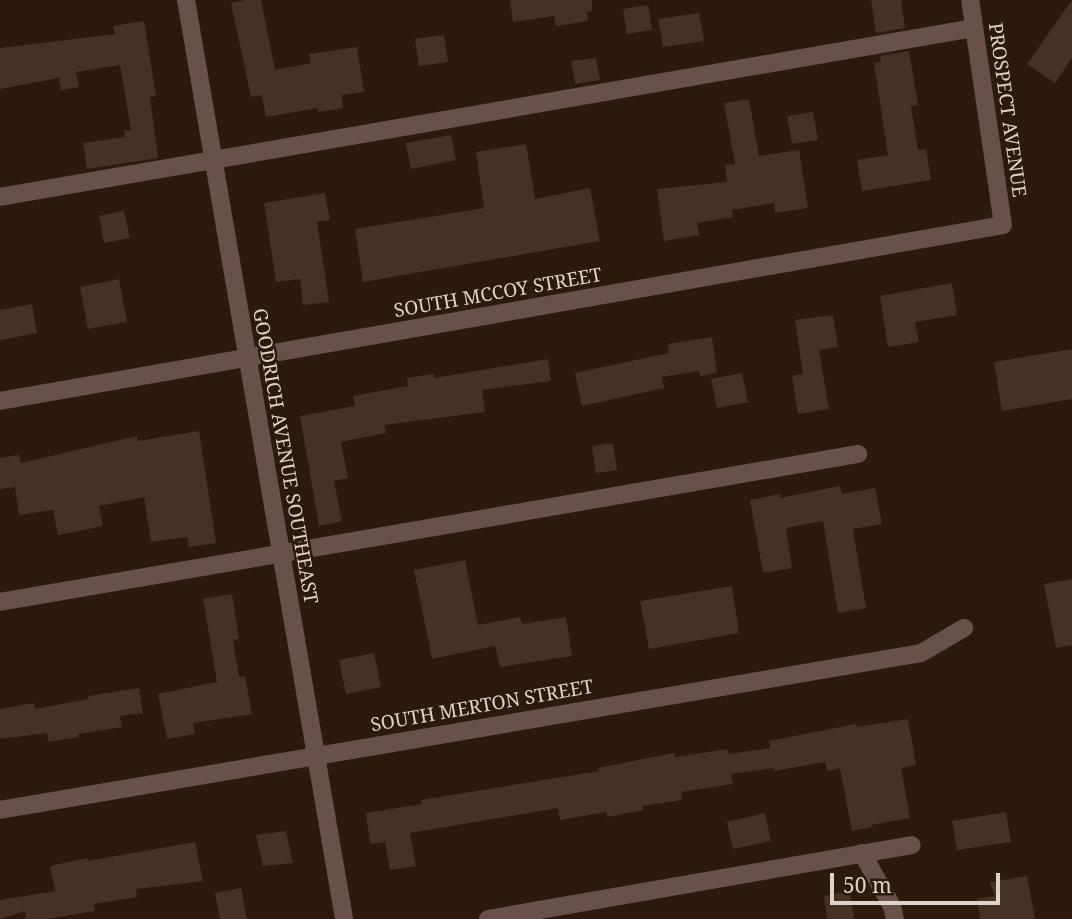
<!DOCTYPE html>
<style>
body{margin:0}
#map{position:relative;width:1072px;height:919px;overflow:hidden;background:#2d1a0d;font-family:"Noto Serif",serif}
div>[style]{position:absolute}
[style*='--x']{left:calc(var(--x)*1px);top:calc(var(--y)*1px);width:calc(var(--w)*1px);rotate:calc(var(--a)*1deg)}
.building>*{inset:0;background:#463124}
.minor>*{height:18px;margin:-9px;padding:0 9px;transform-origin:9px;border-radius:9px;background:#695048}
span{translate:-50% -50%;white-space:nowrap;text-align:center;line-height:1.15;-webkit-text-stroke:5px #2d1a0d;paint-order:stroke}
.street-label{font-size:19px;color:#dfd2c9}
.scale{position:absolute;left:830px;top:873px;width:170px;height:32px;box-sizing:border-box;border:4px solid #dfd2c9;border-top:0;padding-left:9px;font-size:21px;line-height:24px;white-space:nowrap;color:#dfd2c9;-webkit-text-stroke:5px #2d1a0d;paint-order:stroke}
</style>
<div id="map">
<div class="building">
<div style="clip-path:polygon(245px 0,261px 0,275px 70px,311px 63px,309px 54px,357px 47px,364px 92px,342px 95px,343px 108px,318px 112px,318px 108px,266px 117px,262px 95px,251px 97px,231px 3px)"></div>
<div style="clip-path:polygon(510px 0,592px 0,592px 11px,587px 12px,588px 21px,556px 26px,554px 16px,513px 22px)"></div>
<div style="clip-path:polygon(871px 0,901px 0,905px 28px,876px 33px)"></div>
<div style="clip-path:polygon(1072px 0,1072px 58px,1055px 83px,1027px 64px)"></div>
<div style="clip-path:polygon(648px 5px,652px 30px,627px 34px,623px 9px)"></div>
<div style="clip-path:polygon(699px 13px,704px 41px,663px 47px,658px 19px)"></div>
<div style="clip-path:polygon(144px 21px,156px 96px,150px 97px,158px 158px,87px 169px,83px 143px,125px 137px,124px 130px,131px 130px,120px 65px,76px 72px,79px 87px,61px 90px,59px 78px,0 89px,0 48px,115px 34px,113px 26px)"></div>
<div style="clip-path:polygon(444px 35px,448px 62px,419px 66px,415px 39px)"></div>
<div style="clip-path:polygon(909px 51px,918px 105px,911px 106px,918px 150px,926px 149px,931px 180px,862px 191px,857px 160px,888px 155px,874px 63px,881px 62px,880px 56px)"></div>
<div style="clip-path:polygon(596px 58px,600px 80px,575px 84px,571px 61px)"></div>
<div style="clip-path:polygon(749px 99px,759px 156px,799px 150px,808px 208px,775px 213px,774px 203px,732px 210px,733px 217px,697px 223px,699px 235px,664px 241px,657px 189px,727px 182px,725px 165px,735px 164px,724px 103px)"></div>
<div style="clip-path:polygon(813px 112px,818px 140px,792px 144px,787px 116px)"></div>
<div style="clip-path:polygon(451px 135px,456px 160px,411px 169px,406px 143px)"></div>
<div style="clip-path:polygon(526px 144px,535px 199px,590px 188px,600px 241px,363px 282px,355px 229px,484px 208px,476px 152px)"></div>
<div style="clip-path:polygon(325px 193px,330px 220px,317px 222px,329px 302px,303px 305px,300px 279px,276px 282px,264px 203px)"></div>
<div style="clip-path:polygon(124px 211px,130px 238px,104px 243px,99px 216px)"></div>
<div style="clip-path:polygon(119px 279px,127px 322px,88px 329px,80px 287px)"></div>
<div style="clip-path:polygon(952px 283px,957px 315px,915px 322px,919px 342px,888px 347px,880px 296px)"></div>
<div style="clip-path:polygon(32px 304px,37px 333px,0 340px,0 310px)"></div>
<div style="clip-path:polygon(833px 315px,838px 347px,819px 350px,829px 409px,798px 414px,792px 376px,803px 374px,795px 320px)"></div>
<div style="clip-path:polygon(712px 337px,717px 373px,700px 376px,699px 371px,662px 377px,664px 388px,582px 406px,575px 373px,669px 353px,668px 344px)"></div>
<div style="clip-path:polygon(1072px 349px,1072px 399px,1002px 411px,994px 362px)"></div>
<div style="clip-path:polygon(548px 359px,551px 381px,482px 390px,485px 412px,384px 425px,386px 433px,341px 442px,348px 478px,334px 481px,342px 521px,319px 526px,300px 416px,355px 406px,353px 396px,408px 386px,407px 378px,434px 374px,434px 378px)"></div>
<div style="clip-path:polygon(742px 373px,748px 402px,717px 408px,711px 379px)"></div>
<div style="clip-path:polygon(199px 431px,216px 543px,189px 547px,187px 537px,151px 542px,144px 497px,99px 506px,103px 526px,58px 535px,53px 510px,19px 515px,15px 487px,0 489px,0 458px,19px 455px,21px 463px,137px 436px,138px 441px)"></div>
<div style="clip-path:polygon(613px 443px,617px 470px,596px 473px,592px 446px)"></div>
<div style="clip-path:polygon(840px 486px,842px 494px,875px 488px,882px 524px,853px 529px,866px 608px,838px 613px,823px 521px,786px 528px,792px 568px,763px 573px,750px 500px,780px 494px,780px 498px)"></div>
<div style="clip-path:polygon(465px 560px,478px 625px,520px 617px,522px 624px,566px 617px,572px 656px,500px 667px,495px 646px,432px 659px,414px 570px)"></div>
<div style="clip-path:polygon(1072px 579px,1072px 645px,1056px 648px,1044px 584px)"></div>
<div style="clip-path:polygon(732px 586px,739px 633px,649px 649px,640px 601px)"></div>
<div style="clip-path:polygon(232px 594px,239px 639px,233px 640px,239px 677px,245px 676px,252px 714px,193px 723px,195px 734px,167px 739px,158px 694px,217px 682px,203px 599px)"></div>
<div style="clip-path:polygon(374px 653px,381px 687px,346px 694px,339px 660px)"></div>
<div style="clip-path:polygon(139px 688px,143px 713px,120px 716px,122px 727px,78px 734px,79px 737px,48px 742px,47px 733px,0 739px,0 709px,34px 703px,35px 709px,89px 699px,88px 696px)"></div>
<div style="clip-path:polygon(908px 719px,916px 765px,901px 768px,910px 818px,871px 825px,872px 827px,852px 831px,840px 768px,827px 771px,825px 762px,774px 771px,774px 768px,731px 774px,733px 784px,681px 792px,682px 800px,642px 806px,643px 810px,607px 817px,606px 812px,560px 820px,558px 808px,410px 833px,416px 866px,390px 870px,385px 842px,370px 844px,366px 813px,422px 804px,421px 800px,599px 771px,598px 768px,674px 753px,675px 757px,728px 749px,729px 754px,770px 748px,769px 741px,856px 724px,857px 727px)"></div>
<div style="clip-path:polygon(1006px 812px,1011px 842px,957px 850px,952px 821px)"></div>
<div style="clip-path:polygon(765px 813px,771px 841px,733px 849px,727px 822px)"></div>
<div style="clip-path:polygon(286px 831px,293px 863px,263px 866px,256px 835px)"></div>
<div style="clip-path:polygon(195px 842px,203px 881px,136px 889px,137px 897px,94px 904px,95px 911px,47px 919px,26px 919px,25px 911px,0 919px,0 900px,55px 891px,50px 866px,88px 858px,88px 861px)"></div>
<div style="clip-path:polygon(1027px 876px,1035px 919px,980px 919px,977px 899px,995px 896px,990px 882px)"></div>
<div style="clip-path:polygon(241px 888px,247px 919px,220px 919px,215px 893px)"></div>
<div style="clip-path:polygon(850px 891px,854px 919px,827px 919px,824px 896px)"></div>
</div>
<div class="minor">
<div style="--x:186;--y:0;--w:932;--a:80.24"></div>
<div style="--x:0;--y:197;--w:989;--a:-9.84"></div>
<div style="--x:0;--y:401;--w:1018;--a:-9.95"></div>
<div style="--x:1003;--y:225;--w:227;--a:-98.3"></div>
<div style="--x:0;--y:602;--w:871;--a:-9.79"></div>
<div style="--x:0;--y:810;--w:934;--a:-9.67"></div>
<div style="--x:921;--y:653;--w:50;--a:-30.2"></div>
<div style="--x:862;--y:853;--w:61;--a:60.5"></div>
<div style="--x:892;--y:906;--w:13;--a:77"></div>
<div style="--x:488;--y:919;--w:430;--a:-9.9"></div>
</div>
<div class="street-label">
<span style="left:1007px;top:110px;rotate:82deg">PROSPECT AVENUE</span>
<span style="left:498px;top:293px;rotate:-10deg">SOUTH MCCOY STREET</span>
<span style="left:285px;top:456px;rotate:80deg">GOODRICH AVENUE SOUTHEAST</span>
<span style="left:482px;top:706px;rotate:-10deg">SOUTH MERTON STREET</span>
</div>
<div class="scale">50 m</div>
</div>
